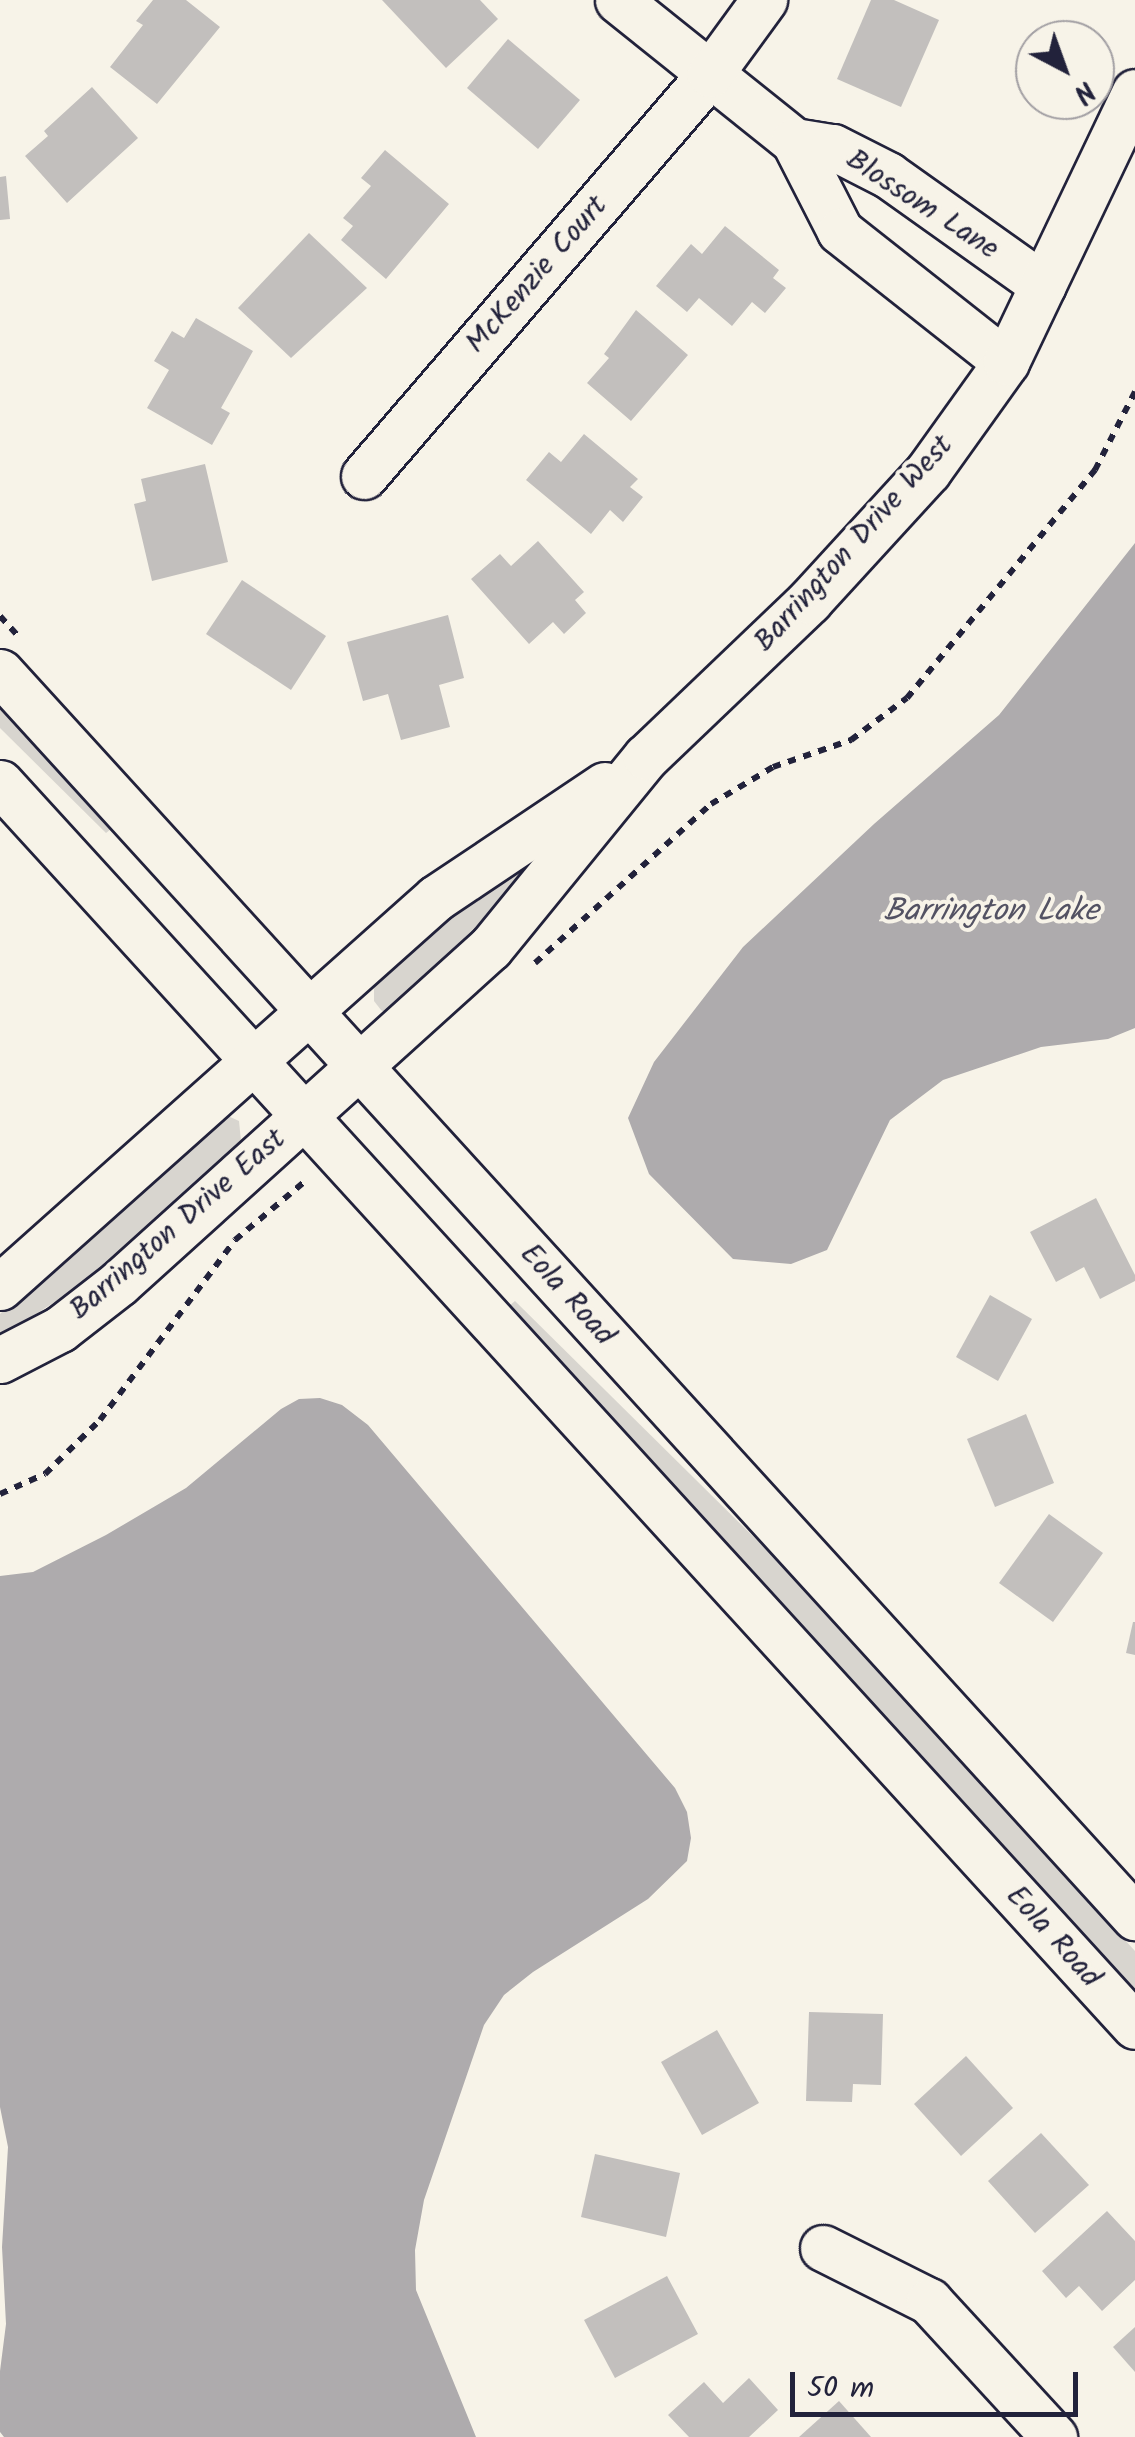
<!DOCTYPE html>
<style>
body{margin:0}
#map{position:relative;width:1135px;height:2437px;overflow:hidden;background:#f7f3e8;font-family:Kalam,sans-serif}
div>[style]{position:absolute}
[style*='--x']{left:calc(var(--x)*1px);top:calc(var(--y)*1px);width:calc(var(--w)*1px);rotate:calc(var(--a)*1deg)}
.green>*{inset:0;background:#d8d5cf}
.water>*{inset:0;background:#aeabad}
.building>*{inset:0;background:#c2bfbd}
.path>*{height:6px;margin-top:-3px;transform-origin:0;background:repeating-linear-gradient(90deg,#22223b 0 8px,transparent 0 16px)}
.roads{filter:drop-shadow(2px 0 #22223b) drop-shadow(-2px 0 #22223b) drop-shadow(0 2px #22223b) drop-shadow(0 -2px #22223b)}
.minor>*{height:45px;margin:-22.5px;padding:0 22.5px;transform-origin:22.5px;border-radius:22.5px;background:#f7f3e8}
span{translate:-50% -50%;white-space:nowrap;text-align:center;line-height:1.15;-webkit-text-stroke:8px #f7f3e8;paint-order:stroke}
.street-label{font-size:30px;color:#22223b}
.water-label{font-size:32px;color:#535263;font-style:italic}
.north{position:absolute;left:1015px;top:20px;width:100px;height:100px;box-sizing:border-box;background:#f7f3e8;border:2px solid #a29fa3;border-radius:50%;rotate:139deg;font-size:28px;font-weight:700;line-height:40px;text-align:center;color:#22223b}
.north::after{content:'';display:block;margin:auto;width:35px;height:45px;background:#22223b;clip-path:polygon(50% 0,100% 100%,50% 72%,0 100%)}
.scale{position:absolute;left:790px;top:2372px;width:288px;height:45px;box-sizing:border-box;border:5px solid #22223b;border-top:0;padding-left:12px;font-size:30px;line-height:35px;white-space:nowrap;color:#22223b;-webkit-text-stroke:8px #f7f3e8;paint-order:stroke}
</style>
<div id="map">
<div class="green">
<div style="clip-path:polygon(0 706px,111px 829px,106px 833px,0 728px)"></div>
<div style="clip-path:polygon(550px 847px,484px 942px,388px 1015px,381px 1010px,374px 1001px,374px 989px,384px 972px,455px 910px)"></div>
<div style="clip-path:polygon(228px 1116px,239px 1121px,241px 1141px,92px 1278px,0 1337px,0 1314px,204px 1125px)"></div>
<div style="clip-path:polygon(515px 1301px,780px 1563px,1135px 1951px,1135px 1992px,509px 1306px)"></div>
</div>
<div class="water">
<div style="clip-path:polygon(1135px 543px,1135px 1028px,1108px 1039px,1041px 1047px,943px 1080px,890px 1120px,827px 1250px,791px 1264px,733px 1259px,649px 1174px,628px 1118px,654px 1062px,743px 947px,874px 824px,999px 715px)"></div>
<div style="clip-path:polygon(320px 1398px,342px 1405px,368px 1425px,675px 1788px,687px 1812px,691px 1838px,687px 1861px,648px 1899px,533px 1972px,504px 1995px,484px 2025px,424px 2200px,415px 2250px,416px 2290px,476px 2437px,4px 2437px,0 2432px,0 2371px,6px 2324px,2px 2247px,8px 2147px,0 2107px,0 1576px,33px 1572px,106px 1535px,186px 1488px,281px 1409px,299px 1399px)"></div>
</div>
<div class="building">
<div style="clip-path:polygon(153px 0,186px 0,220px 27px,157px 104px,110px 67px,143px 25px,136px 21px)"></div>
<div style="clip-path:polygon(382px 0,480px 0,498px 19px,446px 68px)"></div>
<div style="clip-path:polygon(871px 0,894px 0,939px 20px,901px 107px,837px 79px)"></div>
<div style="clip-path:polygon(508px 39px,580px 100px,538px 149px,467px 88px)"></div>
<div style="clip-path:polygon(92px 87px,138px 138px,67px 203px,25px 156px,48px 136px,44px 131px)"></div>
<div style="clip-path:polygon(385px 150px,449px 204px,386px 279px,341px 240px,353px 226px,343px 218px,371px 186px,361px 178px)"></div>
<div style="clip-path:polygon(6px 176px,10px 219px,0 220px,0 177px)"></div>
<div style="clip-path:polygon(725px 226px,779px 270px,773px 278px,786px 288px,765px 313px,752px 302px,732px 326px,699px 298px,687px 312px,656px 286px,691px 244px,702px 254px)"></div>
<div style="clip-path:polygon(309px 233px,367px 288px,291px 358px,238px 308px)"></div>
<div style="clip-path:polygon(636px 310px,688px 355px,631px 421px,587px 383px,609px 358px,604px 354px)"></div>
<div style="clip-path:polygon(196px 318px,253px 351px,221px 408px,230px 413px,212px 445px,147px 408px,169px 370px,154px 361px,172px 331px,184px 338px)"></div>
<div style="clip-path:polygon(584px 434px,638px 479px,630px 487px,643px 497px,623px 522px,610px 510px,591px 534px,526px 480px,549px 452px,561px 462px)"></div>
<div style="clip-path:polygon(205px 464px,228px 562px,152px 581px,134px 504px,146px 501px,141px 479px)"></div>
<div style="clip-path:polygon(538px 541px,584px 592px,575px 600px,586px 613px,564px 634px,553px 622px,529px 644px,471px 579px,500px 554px,511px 566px)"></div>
<div style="clip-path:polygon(242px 580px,326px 636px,291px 690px,206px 634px)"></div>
<div style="clip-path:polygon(448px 615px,464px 678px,439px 685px,450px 727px,401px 740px,388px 694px,363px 701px,347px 642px)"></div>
<div style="clip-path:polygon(1096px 1198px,1135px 1275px,1135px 1281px,1100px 1299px,1084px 1267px,1056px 1282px,1030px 1232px)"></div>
<div style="clip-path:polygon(990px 1295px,1032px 1319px,998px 1381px,956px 1357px)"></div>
<div style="clip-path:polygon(1026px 1414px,1054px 1483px,995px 1507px,967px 1439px)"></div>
<div style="clip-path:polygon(1049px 1514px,1103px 1553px,1053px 1622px,999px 1583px)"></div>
<div style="clip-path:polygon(1133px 1622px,1135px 1622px,1135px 1655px,1126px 1653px)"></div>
<div style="clip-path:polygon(809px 2012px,883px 2014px,881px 2085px,853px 2084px,852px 2102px,806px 2101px)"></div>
<div style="clip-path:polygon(717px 2030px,759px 2103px,702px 2135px,661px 2062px)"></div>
<div style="clip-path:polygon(966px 2056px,1013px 2108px,961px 2156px,914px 2104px)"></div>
<div style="clip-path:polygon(1041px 2133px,1089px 2185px,1035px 2233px,988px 2181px)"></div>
<div style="clip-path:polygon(595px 2154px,680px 2173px,666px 2237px,581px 2217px)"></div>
<div style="clip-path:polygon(1107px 2211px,1135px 2241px,1135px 2280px,1102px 2311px,1079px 2286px,1066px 2298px,1042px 2271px)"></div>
<div style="clip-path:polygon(667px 2276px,698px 2334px,615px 2378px,584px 2320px)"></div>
<div style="clip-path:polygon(1135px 2327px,1135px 2372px,1113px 2347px)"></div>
<div style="clip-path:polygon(749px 2378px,778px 2410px,749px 2437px,689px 2437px,668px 2415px,704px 2382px,723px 2403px)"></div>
<div style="clip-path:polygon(839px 2401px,871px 2437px,799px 2437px)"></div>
</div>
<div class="path">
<div style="--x:0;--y:616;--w:25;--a:48"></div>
<div style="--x:535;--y:963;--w:237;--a:-42.1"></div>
<div style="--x:711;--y:804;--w:72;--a:-30.8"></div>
<div style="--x:773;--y:767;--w:83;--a:-19.1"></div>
<div style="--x:851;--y:740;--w:70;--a:-36.9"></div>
<div style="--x:907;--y:698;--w:296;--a:-50.5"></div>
<div style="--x:1095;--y:470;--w:88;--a:-62.9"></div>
<div style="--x:0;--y:1494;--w:49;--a:-24"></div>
<div style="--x:45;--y:1474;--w:77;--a:-44.5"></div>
<div style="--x:100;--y:1420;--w:225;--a:-53.1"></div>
<div style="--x:235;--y:1240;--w:90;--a:-40"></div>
</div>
<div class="roads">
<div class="minor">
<div style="--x:618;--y:0;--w:226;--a:38.7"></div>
<div style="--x:794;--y:141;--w:101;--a:62.9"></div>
<div style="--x:840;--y:231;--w:211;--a:38.3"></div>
<div style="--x:794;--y:141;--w:39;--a:9"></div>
<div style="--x:833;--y:147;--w:62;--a:27"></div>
<div style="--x:888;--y:175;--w:190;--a:35.4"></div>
<div style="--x:364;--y:476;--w:530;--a:-49.28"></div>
<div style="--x:710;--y:74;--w:92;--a:-53.9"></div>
<div style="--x:0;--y:672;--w:1685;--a:47.65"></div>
<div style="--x:0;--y:783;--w:1683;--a:47.6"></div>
<div style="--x:0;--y:1287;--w:584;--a:-41.74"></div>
<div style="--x:436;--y:898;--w:203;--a:-33.8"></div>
<div style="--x:0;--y:1360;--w:68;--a:-27.3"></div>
<div style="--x:60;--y:1329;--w:75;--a:-37.9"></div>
<div style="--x:119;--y:1283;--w:500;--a:-42.1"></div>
<div style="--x:490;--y:948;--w:247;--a:-50.8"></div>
<div style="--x:646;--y:757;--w:226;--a:-43.7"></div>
<div style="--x:809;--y:601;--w:176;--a:-47.5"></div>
<div style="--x:928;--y:471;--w:134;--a:-54.4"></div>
<div style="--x:1006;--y:362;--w:299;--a:-64.5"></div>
<div style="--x:823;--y:2248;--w:119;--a:26.6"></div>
<div style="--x:929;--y:2301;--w:185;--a:47.4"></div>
</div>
</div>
<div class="street-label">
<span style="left:922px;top:205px;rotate:33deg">Blossom Lane</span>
<span style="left:537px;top:275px;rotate:-49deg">McKenzie Court</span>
<span style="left:854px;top:544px;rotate:-48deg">Barrington Drive West</span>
<span style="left:178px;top:1225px;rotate:-41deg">Barrington Drive East</span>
<span style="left:567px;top:1295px;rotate:48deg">Eola Road</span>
<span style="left:1053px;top:1937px;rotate:48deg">Eola Road</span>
</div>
<div class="water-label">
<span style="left:991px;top:912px">Barrington Lake</span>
</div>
<div class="north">N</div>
<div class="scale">50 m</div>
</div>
